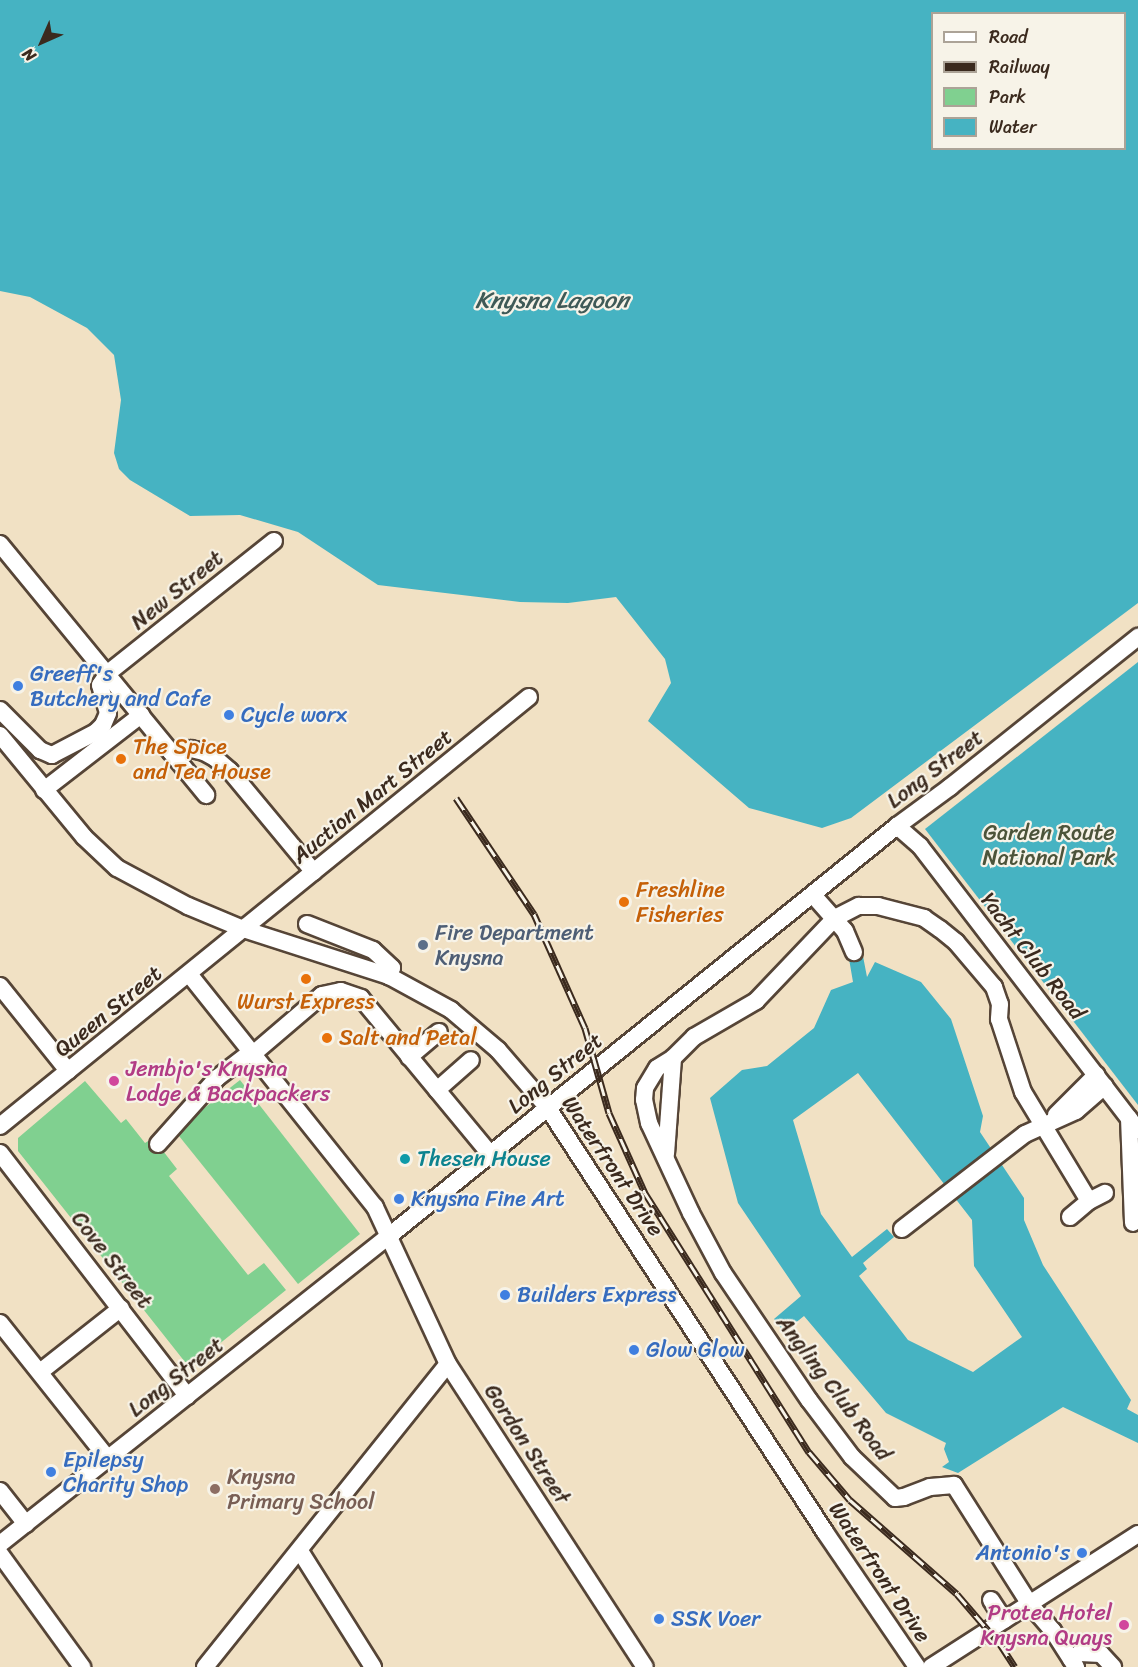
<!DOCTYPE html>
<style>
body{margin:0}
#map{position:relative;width:1138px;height:1667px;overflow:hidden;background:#f1e1c4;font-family:Sriracha,sans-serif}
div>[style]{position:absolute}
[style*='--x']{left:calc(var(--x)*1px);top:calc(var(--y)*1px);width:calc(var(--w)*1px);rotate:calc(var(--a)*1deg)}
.green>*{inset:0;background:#80d090}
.water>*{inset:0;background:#46b3c2}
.roads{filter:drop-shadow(2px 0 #564537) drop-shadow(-2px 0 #564537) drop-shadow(0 2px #564537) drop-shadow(0 -2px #564537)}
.minor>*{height:16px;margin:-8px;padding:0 8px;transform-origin:8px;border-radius:8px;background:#fff}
.rail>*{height:7px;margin-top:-3.5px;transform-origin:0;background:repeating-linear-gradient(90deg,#f7f3e8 0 14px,#3b2a1e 0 28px);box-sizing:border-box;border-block:2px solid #3b2a1e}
.dots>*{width:16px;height:16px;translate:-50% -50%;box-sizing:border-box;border:3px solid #f7f3e8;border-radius:50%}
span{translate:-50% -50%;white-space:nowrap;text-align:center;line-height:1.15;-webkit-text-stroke:4.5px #f7f3e8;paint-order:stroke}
.street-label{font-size:22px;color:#3b2a1e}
.shop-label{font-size:22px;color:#366cbe}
.left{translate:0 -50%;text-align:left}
.right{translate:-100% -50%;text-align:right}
.food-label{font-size:22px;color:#c56008}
.park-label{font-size:22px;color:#4c543a}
.service-label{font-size:22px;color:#4e5e75}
.hotel-label{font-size:22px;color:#b23c85}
.culture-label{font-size:22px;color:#0d838f}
.education-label{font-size:22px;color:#785e54}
.water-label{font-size:24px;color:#3f5a57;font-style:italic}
.legend{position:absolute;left:931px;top:12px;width:195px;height:138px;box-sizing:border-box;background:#f7f3e8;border:2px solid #aca397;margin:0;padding:8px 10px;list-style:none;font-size:18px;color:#3b2a1e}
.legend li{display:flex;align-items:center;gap:12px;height:30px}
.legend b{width:30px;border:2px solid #aca397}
.north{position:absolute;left:12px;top:12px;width:60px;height:60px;-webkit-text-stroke:4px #f7f3e8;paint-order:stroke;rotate:225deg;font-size:16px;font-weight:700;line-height:24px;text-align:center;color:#3b2a1e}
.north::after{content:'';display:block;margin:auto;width:21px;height:27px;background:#3b2a1e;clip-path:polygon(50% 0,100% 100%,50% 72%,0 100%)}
</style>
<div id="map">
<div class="green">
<div style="clip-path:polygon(240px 1080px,360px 1234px,298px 1284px,175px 1131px)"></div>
<div style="clip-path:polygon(85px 1081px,121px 1123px,126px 1119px,145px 1143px,153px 1138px,177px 1169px,169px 1176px,248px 1275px,264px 1263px,286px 1290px,197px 1362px,185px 1362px,18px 1151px,18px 1138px)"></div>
</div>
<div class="water">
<div style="clip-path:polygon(evenodd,0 0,1138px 0,1138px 603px,851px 818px,822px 828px,749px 808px,648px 721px,671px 683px,665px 659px,616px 597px,568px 603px,520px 602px,378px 585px,298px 532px,240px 515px,190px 516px,130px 480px,119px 469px,114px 453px,121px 400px,114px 355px,87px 328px,30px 297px,0 291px,0 0,932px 14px,1124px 14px,1124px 148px,932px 148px,932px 14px)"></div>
<div style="clip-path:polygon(1138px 662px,1138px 1105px,925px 829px)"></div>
<div style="clip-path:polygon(evenodd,862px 951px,867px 977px,875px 962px,921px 982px,951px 1019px,983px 1116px,980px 1132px,1024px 1198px,1024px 1220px,1043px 1265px,1131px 1400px,1127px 1409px,1138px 1415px,1138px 1443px,1063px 1407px,958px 1473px,942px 1467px,949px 1462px,944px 1449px,946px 1443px,886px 1413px,804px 1316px,784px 1332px,774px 1319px,801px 1296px,738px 1203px,710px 1098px,742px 1070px,767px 1066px,814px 1028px,831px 990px,853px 982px,848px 953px,862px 951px,858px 1073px,972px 1220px,974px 1266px,1022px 1337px,973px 1372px,908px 1340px,859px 1276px,867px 1269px,863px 1263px,894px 1237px,887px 1229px,852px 1257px,821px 1214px,793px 1120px,858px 1073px)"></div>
</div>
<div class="roads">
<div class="minor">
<div style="--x:0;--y:544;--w:325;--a:50.6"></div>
<div style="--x:0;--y:710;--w:57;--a:45"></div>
<div style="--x:40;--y:750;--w:13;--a:23"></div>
<div style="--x:52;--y:755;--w:50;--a:-27.6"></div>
<div style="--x:96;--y:732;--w:10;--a:-45"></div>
<div style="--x:103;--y:725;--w:13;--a:-67"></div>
<div style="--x:108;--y:713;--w:29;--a:-106"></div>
<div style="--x:100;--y:685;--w:14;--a:-56"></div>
<div style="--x:108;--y:673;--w:212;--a:-38.5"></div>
<div style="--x:0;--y:735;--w:132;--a:50.5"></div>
<div style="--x:84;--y:837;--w:45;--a:43.2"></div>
<div style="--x:117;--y:868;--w:81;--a:28.2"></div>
<div style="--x:188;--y:906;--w:60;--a:22.7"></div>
<div style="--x:243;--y:929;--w:153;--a:17.8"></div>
<div style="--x:389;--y:976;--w:71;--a:28.7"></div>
<div style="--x:451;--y:1010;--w:62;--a:40.4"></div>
<div style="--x:498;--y:1050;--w:77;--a:49.2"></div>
<div style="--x:548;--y:1108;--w:506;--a:56.84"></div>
<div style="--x:825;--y:1532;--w:163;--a:55.7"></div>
<div style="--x:171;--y:752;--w:20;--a:-9"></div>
<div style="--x:191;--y:749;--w:13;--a:13"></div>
<div style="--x:204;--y:752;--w:13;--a:29"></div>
<div style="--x:215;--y:758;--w:20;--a:41"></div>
<div style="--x:230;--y:771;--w:131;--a:50.3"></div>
<div style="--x:44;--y:790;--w:123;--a:-37.7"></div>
<div style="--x:897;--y:826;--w:30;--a:41"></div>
<div style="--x:920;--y:846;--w:358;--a:52.5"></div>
<div style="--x:813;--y:895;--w:48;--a:48.4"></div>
<div style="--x:845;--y:931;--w:23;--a:67"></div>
<div style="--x:307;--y:924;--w:71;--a:21.5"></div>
<div style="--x:373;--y:950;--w:26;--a:43"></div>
<div style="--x:392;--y:968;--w:9;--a:111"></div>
<div style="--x:189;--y:974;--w:298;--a:51.4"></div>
<div style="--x:375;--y:1207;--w:173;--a:65.1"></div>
<div style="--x:448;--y:1364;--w:361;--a:57"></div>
<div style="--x:0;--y:986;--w:109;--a:51.3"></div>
<div style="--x:253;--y:1054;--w:91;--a:-40.5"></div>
<div style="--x:322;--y:995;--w:19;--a:-12"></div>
<div style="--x:341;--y:991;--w:21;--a:19"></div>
<div style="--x:361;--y:998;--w:202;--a:50.4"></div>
<div style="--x:409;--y:1057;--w:39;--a:-40"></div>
<div style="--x:437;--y:1090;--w:45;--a:-41.4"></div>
<div style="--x:1056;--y:1115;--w:57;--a:-45"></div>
<div style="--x:1129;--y:1118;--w:105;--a:87.8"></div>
<div style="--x:0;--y:1126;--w:681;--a:-39.04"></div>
<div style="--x:158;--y:1144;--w:89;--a:-48.2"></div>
<div style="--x:217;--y:1078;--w:43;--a:-37.4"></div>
<div style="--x:0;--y:1153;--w:307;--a:52.4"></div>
<div style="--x:666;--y:1154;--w:96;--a:-85.8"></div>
<div style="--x:1070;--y:1217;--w:25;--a:-40"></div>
<div style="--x:1089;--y:1201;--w:18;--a:-27"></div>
<div style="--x:902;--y:1229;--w:155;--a:-37.7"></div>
<div style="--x:1025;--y:1134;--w:56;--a:-24.3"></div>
<div style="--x:1076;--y:1111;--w:38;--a:-41"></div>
<div style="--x:0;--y:1323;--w:174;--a:51.5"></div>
<div style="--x:40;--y:1372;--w:103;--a:-38.3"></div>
<div style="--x:0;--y:1491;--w:42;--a:51.8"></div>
<div style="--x:0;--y:1544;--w:496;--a:-38.4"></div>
<div style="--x:389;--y:1236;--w:653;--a:-38.91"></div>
<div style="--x:897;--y:826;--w:66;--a:-36.3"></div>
<div style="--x:950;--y:787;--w:241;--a:-38.6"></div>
<div style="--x:300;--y:1551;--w:137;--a:57.8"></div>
<div style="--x:0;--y:1554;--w:140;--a:54"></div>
<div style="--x:991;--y:1600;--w:24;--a:57"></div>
<div style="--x:1071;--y:1659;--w:11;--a:-34"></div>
<div style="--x:1080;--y:1653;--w:21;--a:3"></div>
<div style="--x:1101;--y:1654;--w:18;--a:47"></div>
<div style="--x:205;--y:1667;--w:388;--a:-51.3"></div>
<div style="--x:931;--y:1667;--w:246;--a:-32.7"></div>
<div style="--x:1076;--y:1667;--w:43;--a:-122.6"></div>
<div style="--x:1053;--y:1631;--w:37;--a:-131"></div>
<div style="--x:1029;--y:1603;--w:140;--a:-122.4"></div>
<div style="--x:954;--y:1485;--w:24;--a:175"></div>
<div style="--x:930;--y:1487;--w:28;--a:159"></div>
<div style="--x:904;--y:1497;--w:9;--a:174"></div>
<div style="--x:895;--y:1498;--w:59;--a:-136.4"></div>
<div style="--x:852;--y:1457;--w:71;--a:-127"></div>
<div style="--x:809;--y:1400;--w:153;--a:-124.1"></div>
<div style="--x:723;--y:1273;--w:68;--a:-118.1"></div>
<div style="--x:691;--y:1213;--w:99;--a:-115"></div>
<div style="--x:649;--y:1123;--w:24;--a:-102"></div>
<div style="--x:644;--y:1100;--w:12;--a:-85"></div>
<div style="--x:645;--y:1088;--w:23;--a:-59"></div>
<div style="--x:657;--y:1068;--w:19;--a:-32"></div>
<div style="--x:673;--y:1058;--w:30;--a:-45"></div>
<div style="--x:694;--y:1037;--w:72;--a:-30.1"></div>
<div style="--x:756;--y:1001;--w:115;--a:-46.4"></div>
<div style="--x:835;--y:918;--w:27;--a:-27"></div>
<div style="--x:859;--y:906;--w:19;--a:0"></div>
<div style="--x:878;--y:906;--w:48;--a:14.6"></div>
<div style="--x:924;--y:918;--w:19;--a:35"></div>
<div style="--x:940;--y:929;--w:21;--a:39"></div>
<div style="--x:956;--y:942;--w:59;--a:49.8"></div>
<div style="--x:994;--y:987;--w:18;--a:71"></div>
<div style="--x:1000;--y:1004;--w:15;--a:94"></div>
<div style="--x:999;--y:1019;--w:77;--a:71.8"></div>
<div style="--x:1023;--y:1092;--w:127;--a:58.8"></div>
</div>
</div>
<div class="rail">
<div style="--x:456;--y:798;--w:140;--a:56.1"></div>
<div style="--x:534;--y:914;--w:125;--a:65.9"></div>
<div style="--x:585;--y:1028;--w:88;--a:74.2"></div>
<div style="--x:609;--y:1113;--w:88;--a:65.8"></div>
<div style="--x:645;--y:1193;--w:307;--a:57.7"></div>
<div style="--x:809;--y:1452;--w:63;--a:49.5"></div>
<div style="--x:850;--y:1500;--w:142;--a:41.3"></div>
<div style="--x:957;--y:1594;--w:66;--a:49.3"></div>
<div style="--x:1000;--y:1644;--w:27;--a:57"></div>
</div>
<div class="dots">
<div style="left:18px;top:686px;background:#3f7fe0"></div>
<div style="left:229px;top:715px;background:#3f7fe0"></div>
<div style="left:121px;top:759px;background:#e8710a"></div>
<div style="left:624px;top:902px;background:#e8710a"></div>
<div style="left:423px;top:945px;background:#5c6f8a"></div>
<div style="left:306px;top:979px;background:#e8710a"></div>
<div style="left:327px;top:1038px;background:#e8710a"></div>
<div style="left:114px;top:1081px;background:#d1479c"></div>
<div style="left:405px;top:1159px;background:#0f9aa8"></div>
<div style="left:399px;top:1199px;background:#3f7fe0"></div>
<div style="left:505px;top:1295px;background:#3f7fe0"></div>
<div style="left:634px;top:1350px;background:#3f7fe0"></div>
<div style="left:51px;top:1472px;background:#3f7fe0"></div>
<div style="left:215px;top:1489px;background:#8d6e63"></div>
<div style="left:1082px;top:1553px;background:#3f7fe0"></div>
<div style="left:659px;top:1619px;background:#3f7fe0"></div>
<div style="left:1124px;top:1625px;background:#d1479c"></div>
</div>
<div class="street-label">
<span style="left:177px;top:590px;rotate:-39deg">New Street</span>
<span style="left:935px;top:769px;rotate:-37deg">Long Street</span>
<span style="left:372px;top:796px;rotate:-39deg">Auction Mart Street</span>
<span style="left:1033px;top:956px;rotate:52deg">Yacht Club Road</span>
<span style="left:108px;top:1011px;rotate:-39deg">Queen Street</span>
<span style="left:555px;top:1073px;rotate:-39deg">Long Street</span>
<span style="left:613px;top:1166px;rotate:56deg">Waterfront Drive</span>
<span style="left:112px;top:1260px;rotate:52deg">Cove Street</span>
<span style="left:176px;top:1377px;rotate:-38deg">Long Street</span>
<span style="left:834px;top:1388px;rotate:53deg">Angling Club Road</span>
<span style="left:527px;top:1444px;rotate:57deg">Gordon Street</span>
<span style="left:880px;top:1572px;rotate:56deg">Waterfront Drive</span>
</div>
<div class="shop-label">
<span class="left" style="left:30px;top:686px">Greeff's<br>Butchery and Cafe</span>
<span class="left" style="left:241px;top:715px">Cycle worx</span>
<span class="left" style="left:411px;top:1199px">Knysna Fine Art</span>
<span class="left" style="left:517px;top:1295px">Builders Express</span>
<span class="left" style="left:646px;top:1350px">Glow Glow</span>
<span class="left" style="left:63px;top:1472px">Epilepsy<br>Charity Shop</span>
<span class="right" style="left:1070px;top:1553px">Antonio's</span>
<span class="left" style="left:671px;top:1619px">SSK Voer</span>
</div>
<div class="food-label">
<span class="left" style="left:133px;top:759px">The Spice<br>and Tea House</span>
<span class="left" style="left:636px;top:902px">Freshline<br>Fisheries</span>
<span style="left:306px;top:1002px">Wurst Express</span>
<span class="left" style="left:339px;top:1038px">Salt and Petal</span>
</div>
<div class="park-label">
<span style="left:1049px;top:845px">Garden Route<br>National Park</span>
</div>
<div class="service-label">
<span class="left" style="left:435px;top:945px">Fire Department<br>Knysna</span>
</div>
<div class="hotel-label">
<span class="left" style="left:126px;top:1081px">Jembjo's Knysna<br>Lodge &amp; Backpackers</span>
<span class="right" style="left:1112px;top:1625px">Protea Hotel<br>Knysna Quays</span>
</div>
<div class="culture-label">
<span class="left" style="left:417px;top:1159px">Thesen House</span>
</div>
<div class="education-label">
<span class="left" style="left:227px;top:1489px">Knysna<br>Primary School</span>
</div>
<div class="water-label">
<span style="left:552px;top:301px">Knysna Lagoon</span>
</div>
<ul class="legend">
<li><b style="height:8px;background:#fff"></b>Road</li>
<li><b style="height:8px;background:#3b2a1e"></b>Railway</li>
<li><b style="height:16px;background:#80d090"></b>Park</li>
<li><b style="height:16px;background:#46b3c2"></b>Water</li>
</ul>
<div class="north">N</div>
</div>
